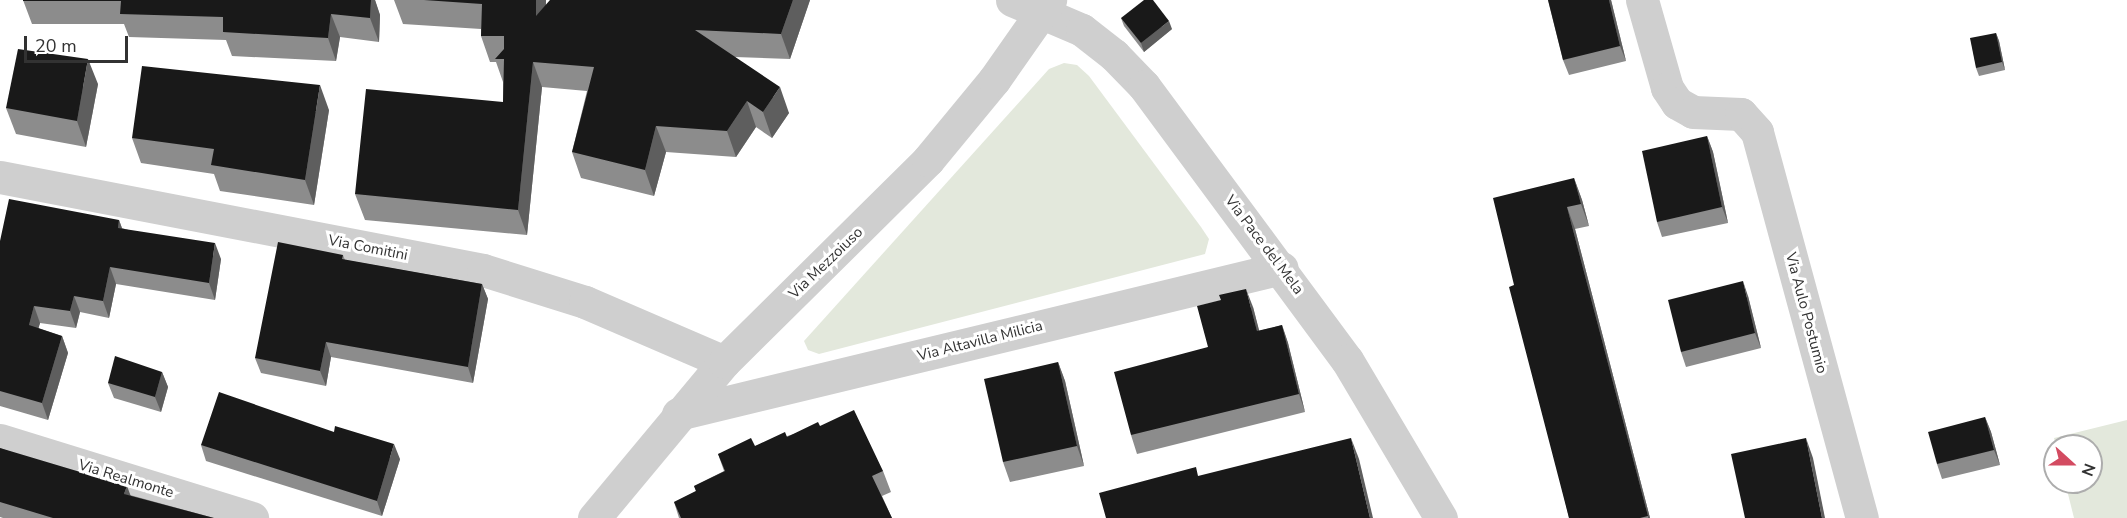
<!DOCTYPE html>
<style>
body{margin:0}
#map{position:relative;width:2127px;height:518px;overflow:hidden;background:#fff;font-family:"Nunito Sans",sans-serif}
div>[style]{position:absolute}
[style*='--x']{left:calc(var(--x)*1px);top:calc(var(--y)*1px);width:calc(var(--w)*1px);rotate:calc(var(--a)*1deg)}
.green>*{inset:0;background:#e3e8dc}
.street>*{height:33px;margin:-16.5px;padding:0 16.5px;transform-origin:16.5px;border-radius:16.5px;background:#cfcfcf}
.wall>*{inset:0;background:#8c8c8c}
.shaded-wall>*{inset:0;background:#5e5e5e}
.building>*{inset:0;background:#191919}
span{translate:-50% -50%;white-space:nowrap;text-align:center;line-height:1.15;-webkit-text-stroke:6px #fff;paint-order:stroke}
.street-label{font-size:15px;color:#323232}
.north{position:absolute;left:2043px;top:434px;width:60px;height:60px;box-sizing:border-box;background:#fff;border:2px solid #adadad;border-radius:50%;rotate:111deg;font-size:16px;font-weight:700;line-height:24px;text-align:center;color:#323232}
.north::after{content:'';display:block;margin:auto;width:21px;height:27px;background:#d34b61;clip-path:polygon(50% 0,100% 100%,50% 72%,0 100%)}
.scale{position:absolute;left:24px;top:36px;width:104px;height:27px;box-sizing:border-box;border:3px solid #323232;border-top:0;padding-left:8px;font-size:18px;line-height:21px;white-space:nowrap;color:#323232;-webkit-text-stroke:4px #fff;paint-order:stroke}
</style>
<div id="map">
<div class="green">
<div style="clip-path:polygon(1064px 63px,1077px 65px,1089px 76px,1201px 227px,1209px 239px,1205px 254px,819px 354px,808px 350px,804px 341px,1049px 69px)"></div>
<div style="clip-path:polygon(2127px 420px,2127px 518px,2074px 518px,2065px 482px,2091px 482px,2091px 446px,2056px 446px,2054px 438px)"></div>
</div>
<div class="street">
<div style="--x:1012;--y:0;--w:76;--a:23.2"></div>
<div style="--x:1082;--y:30;--w:41;--a:38"></div>
<div style="--x:1114;--y:55;--w:43;--a:45.9"></div>
<div style="--x:1144;--y:86;--w:341;--a:53.5"></div>
<div style="--x:1347;--y:360;--w:184;--a:59.3"></div>
<div style="--x:1642;--y:0;--w:91;--a:74.1"></div>
<div style="--x:1667;--y:88;--w:18;--a:56"></div>
<div style="--x:1677;--y:103;--w:18;--a:29"></div>
<div style="--x:1693;--y:112;--w:48;--a:2.4"></div>
<div style="--x:1741;--y:114;--w:24;--a:48"></div>
<div style="--x:1757;--y:132;--w:400;--a:74.8"></div>
<div style="--x:0;--y:177;--w:492;--a:10.9"></div>
<div style="--x:483;--y:270;--w:107;--a:17.4"></div>
<div style="--x:585;--y:302;--w:151;--a:23.3"></div>
<div style="--x:678;--y:414;--w:621;--a:-13.59"></div>
<div style="--x:0;--y:440;--w:264;--a:17.2"></div>
<div style="--x:594;--y:518;--w:203;--a:-50.2"></div>
<div style="--x:724;--y:362;--w:287;--a:-44.7"></div>
<div style="--x:928;--y:160;--w:104;--a:-50.5"></div>
<div style="--x:994;--y:80;--w:98;--a:-55"></div>
</div>
<div class="wall">
<div style="clip-path:polygon(23px 0,375px 0,380px 15px,379px 42px,340px 37px,336px 61px,232px 56px,226px 40px,129px 37px,124px 24px,32px 24px)"></div>
<div style="clip-path:polygon(394px 0,546px 0,546px 5px,810px 0,790px 59px,735px 57px,789px 113px,772px 138px,756px 127px,736px 157px,666px 152px,654px 196px,581px 178px,572px 152px,587px 91px,542px 87px,527px 235px,365px 220px,355px 194px,503px 102px,503px 82px,496px 62px,490px 62px,481px 36px,481px 29px,403px 24px)"></div>
<div style="clip-path:polygon(1548px 0,1611px 0,1626px 61px,1569px 75px,1563px 60px)"></div>
<div style="clip-path:polygon(1121px 18px,1172px 29px,1144px 52px,1124px 26px)"></div>
<div style="clip-path:polygon(1996px 33px,1999px 41px,2005px 70px,1979px 76px,1976px 68px)"></div>
<div style="clip-path:polygon(98px 84px,86px 147px,16px 134px,6px 108px)"></div>
<div style="clip-path:polygon(329px 110px,314px 205px,220px 191px,214px 174px,141px 163px,132px 138px)"></div>
<div style="clip-path:polygon(1707px 136px,1713px 152px,1728px 223px,1662px 237px,1657px 222px)"></div>
<div style="clip-path:polygon(1574px 178px,1582px 200px,1589px 226px,1575px 229px,1650px 518px,1569px 518px,1514px 285px)"></div>
<div style="clip-path:polygon(119px 220px,122px 228px,221px 259px,215px 300px,116px 284px,109px 318px,80px 312px,76px 328px,40px 323px,38px 328px,62px 336px,68px 353px,48px 420px,0 406px,0 241px)"></div>
<div style="clip-path:polygon(343px 255px,345px 260px,482px 284px,488px 299px,473px 383px,331px 357px,326px 386px,261px 373px,255px 358px)"></div>
<div style="clip-path:polygon(1748px 296px,1761px 348px,1686px 367px,1681px 352px)"></div>
<div style="clip-path:polygon(1253px 307px,1259px 331px,1282px 325px,1288px 343px,1305px 412px,1137px 454px,1131px 435px,1208px 347px)"></div>
<div style="clip-path:polygon(1058px 362px,1065px 381px,1084px 466px,1010px 482px,1003px 462px)"></div>
<div style="clip-path:polygon(162px 372px,168px 387px,161px 412px,114px 398px,108px 383px)"></div>
<div style="clip-path:polygon(1985px 417px,1991px 432px,2000px 465px,1942px 479px,1937px 464px)"></div>
<div style="clip-path:polygon(820px 426px,883px 471px,891px 492px,882px 496px,892px 518px,679px 518px,674px 502px,696px 491px,694px 486px,724px 471px,718px 454px,755px 446px)"></div>
<div style="clip-path:polygon(201px 445px,400px 459px,382px 516px,206px 461px)"></div>
<div style="clip-path:polygon(0 448px,130px 495px,214px 518px,3px 518px,0 517px)"></div>
</div>
<div class="shaded-wall">
<div style="clip-path:polygon(371px 0,375px 0,380px 15px,379px 42px,370px 18px)"></div>
<div style="clip-path:polygon(536px 0,546px 0,545px 41px,536px 16px)"></div>
<div style="clip-path:polygon(793px 0,810px 0,790px 59px,781px 34px)"></div>
<div style="clip-path:polygon(1609px 0,1611px 0,1626px 61px,1620px 46px)"></div>
<div style="clip-path:polygon(331px 14px,340px 37px,336px 61px,328px 38px)"></div>
<div style="clip-path:polygon(1169px 21px,1172px 29px,1144px 52px,1141px 43px)"></div>
<div style="clip-path:polygon(1996px 33px,1999px 41px,2005px 70px,2002px 62px)"></div>
<div style="clip-path:polygon(88px 59px,98px 84px,86px 147px,77px 121px)"></div>
<div style="clip-path:polygon(533px 62px,542px 87px,527px 235px,518px 210px)"></div>
<div style="clip-path:polygon(320px 85px,329px 110px,314px 205px,305px 180px)"></div>
<div style="clip-path:polygon(780px 87px,789px 113px,772px 138px,763px 112px)"></div>
<div style="clip-path:polygon(747px 101px,756px 127px,736px 157px,727px 131px)"></div>
<div style="clip-path:polygon(656px 126px,666px 152px,654px 196px,645px 170px)"></div>
<div style="clip-path:polygon(1707px 136px,1713px 152px,1728px 223px,1722px 207px)"></div>
<div style="clip-path:polygon(1574px 178px,1582px 200px,1589px 226px,1581px 204px)"></div>
<div style="clip-path:polygon(1567px 207px,1575px 229px,1650px 518px,1648px 518px,1648px 516px)"></div>
<div style="clip-path:polygon(119px 220px,125px 237px,118px 228px)"></div>
<div style="clip-path:polygon(215px 243px,221px 259px,215px 300px,209px 283px)"></div>
<div style="clip-path:polygon(110px 267px,116px 284px,109px 318px,103px 301px)"></div>
<div style="clip-path:polygon(1743px 281px,1748px 296px,1761px 348px,1755px 333px)"></div>
<div style="clip-path:polygon(482px 284px,488px 299px,473px 383px,468px 367px)"></div>
<div style="clip-path:polygon(1246px 289px,1253px 307px,1264px 349px,1257px 331px)"></div>
<div style="clip-path:polygon(74px 296px,80px 312px,76px 328px,70px 311px)"></div>
<div style="clip-path:polygon(34px 306px,40px 323px,35px 341px,29px 325px)"></div>
<div style="clip-path:polygon(1282px 325px,1288px 343px,1305px 412px,1299px 394px)"></div>
<div style="clip-path:polygon(62px 336px,68px 353px,48px 420px,42px 403px)"></div>
<div style="clip-path:polygon(326px 342px,331px 357px,326px 386px,320px 371px)"></div>
<div style="clip-path:polygon(1058px 362px,1065px 381px,1084px 466px,1077px 446px)"></div>
<div style="clip-path:polygon(162px 372px,168px 387px,161px 412px,155px 397px)"></div>
<div style="clip-path:polygon(1985px 417px,1991px 432px,2000px 465px,1994px 450px)"></div>
<div style="clip-path:polygon(1351px 438px,1359px 459px,1373px 518px,1370px 518px)"></div>
<div style="clip-path:polygon(1806px 438px,1813px 458px,1825px 518px,1822px 518px)"></div>
<div style="clip-path:polygon(394px 444px,400px 459px,382px 516px,377px 501px)"></div>
<div style="clip-path:polygon(127px 486px,133px 502px,124px 494px)"></div>
</div>
<div class="building">
<div style="clip-path:polygon(23px 0,371px 0,370px 18px,331px 14px,328px 38px,223px 32px,223px 17px,120px 14px,121px 1px,23px 1px)"></div>
<div style="clip-path:polygon(424px 0,536px 0,536px 16px,550px 0,793px 0,781px 34px,695px 30px,780px 87px,763px 112px,747px 101px,727px 131px,656px 126px,645px 170px,572px 152px,594px 67px,533px 62px,518px 210px,355px 194px,366px 89px,503px 102px,504px 59px,495px 59px,504px 49px,504px 36px,481px 36px,482px 4px)"></div>
<div style="clip-path:polygon(1144px 0,1153px 0,1169px 21px,1141px 43px,1121px 18px)"></div>
<div style="clip-path:polygon(1548px 0,1609px 0,1620px 46px,1563px 60px)"></div>
<div style="clip-path:polygon(1996px 33px,2002px 62px,1976px 68px,1970px 38px)"></div>
<div style="clip-path:polygon(18px 49px,88px 59px,77px 121px,6px 108px)"></div>
<div style="clip-path:polygon(142px 66px,320px 85px,305px 180px,211px 165px,214px 149px,132px 138px)"></div>
<div style="clip-path:polygon(1707px 136px,1722px 207px,1657px 222px,1642px 151px)"></div>
<div style="clip-path:polygon(1574px 178px,1581px 204px,1567px 207px,1648px 516px,1640px 518px,1569px 518px,1509px 287px,1514px 285px,1493px 198px)"></div>
<div style="clip-path:polygon(9px 199px,119px 220px,118px 228px,215px 243px,209px 283px,110px 267px,103px 301px,74px 296px,70px 311px,34px 306px,29px 325px,62px 336px,42px 403px,0 391px,0 241px)"></div>
<div style="clip-path:polygon(278px 242px,343px 255px,342px 259px,482px 284px,468px 367px,326px 342px,320px 371px,255px 358px)"></div>
<div style="clip-path:polygon(1743px 281px,1755px 333px,1681px 352px,1668px 300px)"></div>
<div style="clip-path:polygon(1246px 289px,1257px 331px,1282px 325px,1299px 394px,1131px 435px,1114px 372px,1208px 347px,1197px 306px,1221px 300px,1219px 295px)"></div>
<div style="clip-path:polygon(115px 356px,162px 372px,155px 397px,108px 383px)"></div>
<div style="clip-path:polygon(1058px 362px,1077px 446px,1003px 462px,984px 379px)"></div>
<div style="clip-path:polygon(219px 392px,334px 432px,335px 426px,394px 444px,377px 501px,201px 445px)"></div>
<div style="clip-path:polygon(854px 410px,883px 471px,872px 476px,892px 518px,681px 518px,674px 502px,696px 491px,694px 486px,725px 471px,718px 454px,751px 438px,755px 446px,785px 432px,787px 437px,818px 422px,820px 426px)"></div>
<div style="clip-path:polygon(1985px 417px,1994px 450px,1937px 464px,1928px 432px)"></div>
<div style="clip-path:polygon(1351px 438px,1370px 518px,1106px 518px,1099px 493px,1196px 467px,1198px 476px)"></div>
<div style="clip-path:polygon(1806px 438px,1822px 518px,1745px 518px,1731px 454px)"></div>
<div style="clip-path:polygon(0 448px,127px 486px,124px 494px,214px 518px,53px 518px,0 502px)"></div>
</div>
<div class="street-label">
<span style="left:1264px;top:245px;rotate:53deg">Via Pace del Mela</span>
<span style="left:368px;top:248px;rotate:11deg">Via Comitini</span>
<span style="left:826px;top:263px;rotate:-44deg">Via Mezzoiuso</span>
<span style="left:1806px;top:313px;rotate:75deg">Via Aulo Postumio</span>
<span style="left:980px;top:341px;rotate:-14deg">Via Altavilla Milicia</span>
<span style="left:126px;top:479px;rotate:17deg">Via Realmonte</span>
</div>
<div class="north">N</div>
<div class="scale">20 m</div>
</div>
